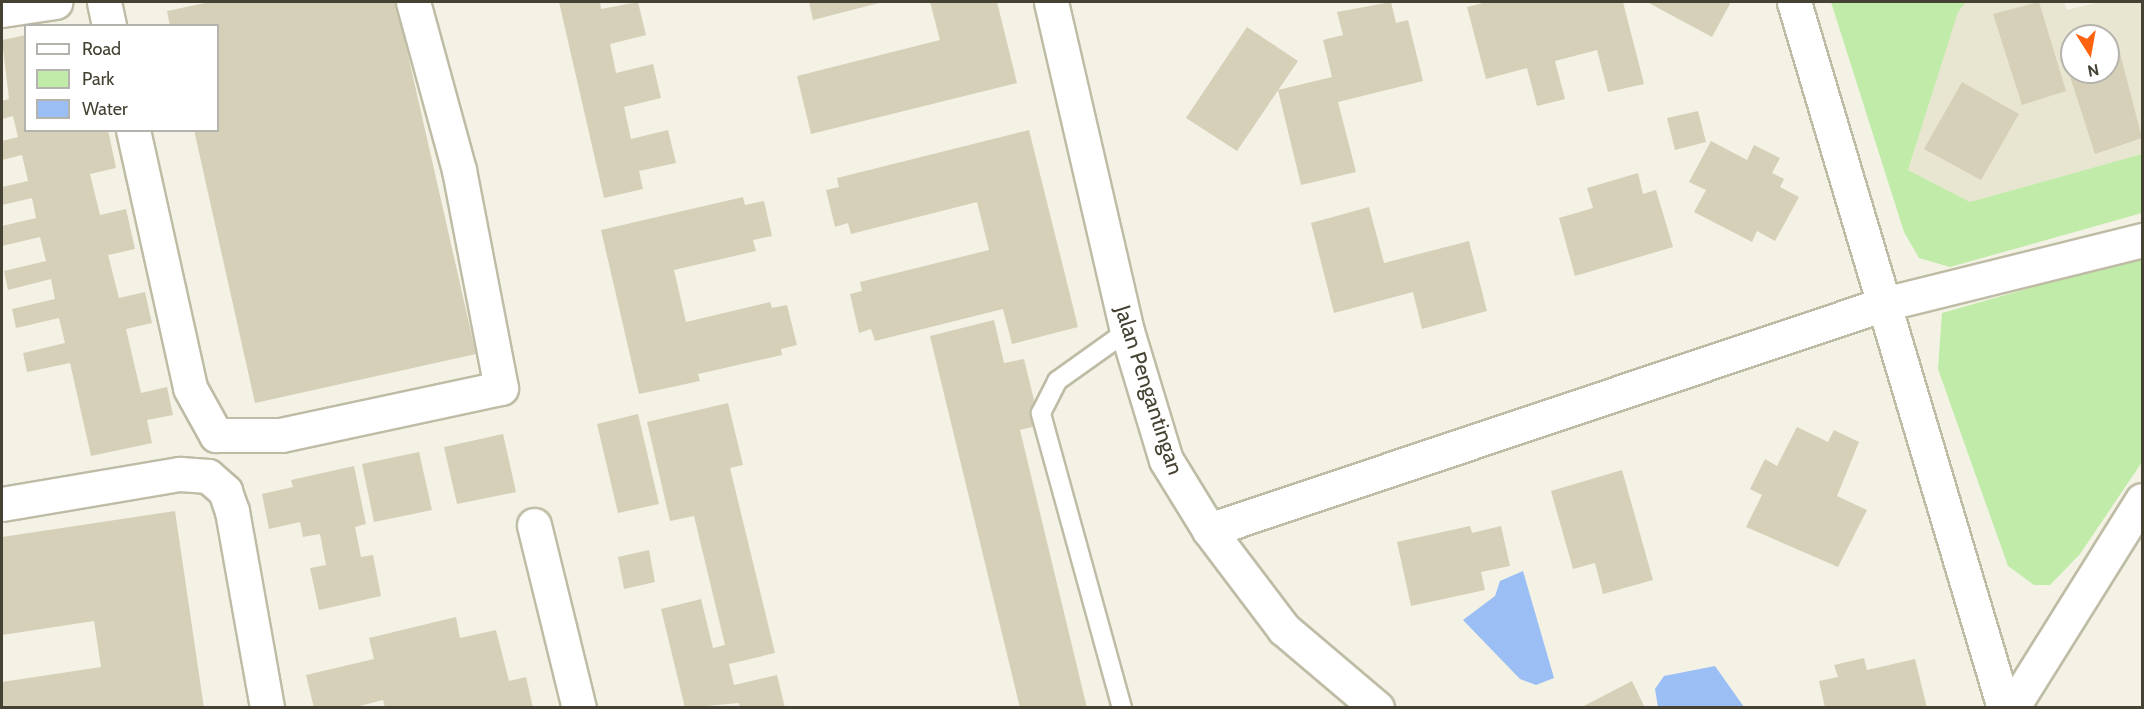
<!DOCTYPE html>
<style>
body{margin:0}
#map{position:relative;width:2144px;height:709px;overflow:hidden;background:#f3f2e4;font-family:Cabin,sans-serif}
div>[style]{position:absolute}
[style*='--x']{left:calc(var(--x)*1px);top:calc(var(--y)*1px);width:calc(var(--w)*1px);rotate:calc(var(--a)*1deg)}
.residential>*{inset:0;background:#e8e5d1}
.green>*{inset:0;background:#c0eba9}
.water>*{inset:0;background:#9bbef5}
.building>*{inset:0;background:#d6d0b8}
.roads{filter:drop-shadow(2px 0 #bfbca6) drop-shadow(-2px 0 #bfbca6) drop-shadow(0 2px #bfbca6) drop-shadow(0 -2px #bfbca6)}
.service>*{height:18px;margin:-9px;padding:0 9px;transform-origin:9px;border-radius:9px;background:#fff}
.minor>*{height:33px;margin:-16.5px;padding:0 16.5px;transform-origin:16.5px;border-radius:16.5px;background:#fff}
span{translate:-50% -50%;white-space:nowrap;text-align:center;line-height:1.15;-webkit-text-stroke:4.5px #fff;paint-order:stroke}
.street-label{font-size:22px;color:#464233}
.frame{position:absolute;inset:0;border:3px solid #464233;pointer-events:none}
.legend{position:absolute;left:24px;top:24px;width:195px;height:108px;box-sizing:border-box;background:#fff;border:2px solid #b5b3ad;margin:0;padding:8px 10px;list-style:none;font-size:18px;color:#464233}
.legend li{display:flex;align-items:center;gap:12px;height:30px}
.legend b{width:30px;border:2px solid #b5b3ad}
.north{position:absolute;left:2060px;top:24px;width:60px;height:60px;box-sizing:border-box;background:#fff;border:2px solid #b5b3ad;border-radius:50%;rotate:169deg;font-size:16px;font-weight:700;line-height:24px;text-align:center;color:#464233}
.north::after{content:'';display:block;margin:auto;width:21px;height:27px;background:#ff630f;clip-path:polygon(50% 0,100% 100%,50% 72%,0 100%)}
</style>
<div id="map">
<div class="residential">
<div style="clip-path:polygon(evenodd,1966px 2px,2064px 2px,2067px 10px,2100px 2px,2142px 2px,2142px 154px,1970px 202px,1908px 170px,1958px 11px,1966px 2px,2072px 36px,2108px 36px,2108px 72px,2072px 72px,2072px 36px)"></div>
</div>
<div class="green">
<div style="clip-path:polygon(1831px 2px,1966px 2px,1958px 12px,1908px 170px,1970px 202px,2142px 154px,2142px 213px,1950px 267px,1919px 258px,1904px 232px)"></div>
<div style="clip-path:polygon(2142px 256px,2142px 462px,2080px 554px,2050px 585px,2034px 585px,2008px 566px,1938px 369px,1942px 313px)"></div>
</div>
<div class="water">
<div style="clip-path:polygon(1523px 571px,1554px 678px,1536px 685px,1520px 679px,1463px 620px,1495px 596px,1500px 581px)"></div>
<div style="clip-path:polygon(1715px 666px,1744px 707px,1658px 707px,1655px 689px,1664px 676px)"></div>
</div>
<div class="building">
<div style="clip-path:polygon(210px 2px,396px 2px,476px 354px,255px 403px,194px 130px,218px 130px,218px 26px,170px 26px,167px 11px)"></div>
<div style="clip-path:polygon(559px 2px,600px 2px,601px 9px,638px 2px,646px 35px,610px 44px,616px 73px,653px 64px,661px 98px,624px 107px,631px 139px,668px 130px,676px 163px,639px 171px,643px 189px,604px 198px)"></div>
<div style="clip-path:polygon(809px 2px,883px 2px,813px 20px)"></div>
<div style="clip-path:polygon(930px 2px,997px 2px,1017px 83px,811px 134px,797px 76px,940px 40px)"></div>
<div style="clip-path:polygon(1391px 2px,1396px 23px,1408px 20px,1423px 81px,1338px 102px,1356px 172px,1301px 185px,1278px 90px,1332px 77px,1323px 40px,1343px 35px,1337px 12px)"></div>
<div style="clip-path:polygon(1487px 2px,1623px 2px,1644px 84px,1608px 92px,1597px 50px,1555px 61px,1565px 99px,1537px 106px,1527px 68px,1486px 79px,1467px 7px)"></div>
<div style="clip-path:polygon(1647px 2px,1731px 2px,1712px 37px)"></div>
<div style="clip-path:polygon(2039px 2px,2066px 91px,2022px 105px,1993px 14px)"></div>
<div style="clip-path:polygon(1247px 27px,1298px 61px,1237px 151px,1186px 118px)"></div>
<div style="clip-path:polygon(26px 35px,26px 130px,108px 130px,116px 168px,90px 174px,100px 215px,126px 209px,135px 249px,108px 255px,119px 298px,145px 292px,152px 323px,126px 329px,141px 393px,167px 387px,173px 415px,147px 420px,152px 443px,91px 456px,70px 363px,27px 372px,23px 353px,65px 343px,59px 318px,16px 328px,12px 309px,55px 299px,51px 279px,8px 290px,4px 271px,46px 261px,40px 237px,2px 246px,2px 226px,36px 218px,32px 198px,2px 205px,2px 187px,28px 181px,22px 155px,2px 160px,2px 141px,18px 137px,13px 116px,2px 119px,2px 101px,9px 99px,2px 40px)"></div>
<div style="clip-path:polygon(2120px 53px,2142px 138px,2095px 154px,2068px 70px,2108px 72px,2108px 57px)"></div>
<div style="clip-path:polygon(1962px 82px,2019px 114px,1981px 180px,1924px 149px)"></div>
<div style="clip-path:polygon(1698px 111px,1706px 142px,1675px 150px,1667px 118px)"></div>
<div style="clip-path:polygon(1029px 130px,1078px 327px,1012px 344px,1003px 309px,875px 341px,871px 329px,859px 333px,850px 294px,862px 291px,860px 282px,989px 250px,977px 202px,851px 234px,848px 223px,835px 227px,826px 190px,839px 187px,837px 178px)"></div>
<div style="clip-path:polygon(1711px 141px,1747px 160px,1754px 145px,1780px 158px,1772px 173px,1784px 179px,1780px 187px,1799px 197px,1775px 241px,1757px 231px,1752px 242px,1694px 212px,1706px 190px,1689px 182px)"></div>
<div style="clip-path:polygon(1638px 173px,1643px 194px,1656px 190px,1673px 247px,1575px 276px,1559px 218px,1593px 208px,1587px 188px)"></div>
<div style="clip-path:polygon(743px 197px,745px 205px,764px 201px,772px 236px,753px 240px,756px 251px,674px 270px,686px 322px,770px 302px,772px 308px,787px 305px,797px 345px,781px 349px,782px 355px,698px 374px,700px 381px,639px 394px,601px 230px)"></div>
<div style="clip-path:polygon(1369px 207px,1384px 263px,1469px 241px,1487px 311px,1422px 329px,1413px 292px,1334px 313px,1311px 223px)"></div>
<div style="clip-path:polygon(994px 320px,1004px 363px,1024px 359px,1040px 425px,1020px 430px,1087px 708px,1020px 708px,930px 336px)"></div>
<div style="clip-path:polygon(728px 403px,743px 465px,730px 468px,775px 653px,729px 664px,734px 685px,777px 675px,785px 708px,740px 708px,739px 703px,685px 708px,661px 609px,701px 599px,713px 648px,725px 645px,694px 516px,670px 521px,647px 422px)"></div>
<div style="clip-path:polygon(638px 414px,659px 504px,618px 513px,597px 424px)"></div>
<div style="clip-path:polygon(1797px 427px,1828px 442px,1834px 430px,1859px 442px,1837px 496px,1867px 510px,1838px 567px,1746px 527px,1762px 495px,1750px 489px,1765px 459px,1777px 466px)"></div>
<div style="clip-path:polygon(503px 434px,516px 492px,457px 504px,444px 447px)"></div>
<div style="clip-path:polygon(419px 452px,432px 510px,374px 522px,362px 464px)"></div>
<div style="clip-path:polygon(354px 466px,366px 524px,355px 527px,361px 557px,373px 555px,381px 596px,319px 610px,310px 568px,326px 565px,320px 534px,303px 537px,300px 522px,269px 529px,262px 494px,293px 487px,291px 480px)"></div>
<div style="clip-path:polygon(1622px 470px,1653px 580px,1603px 594px,1595px 563px,1573px 569px,1551px 491px)"></div>
<div style="clip-path:polygon(175px 511px,204px 708px,2px 708px,2px 682px,101px 667px,94px 621px,2px 635px,2px 537px)"></div>
<div style="clip-path:polygon(1470px 526px,1472px 533px,1501px 526px,1510px 566px,1481px 572px,1485px 590px,1411px 606px,1397px 542px)"></div>
<div style="clip-path:polygon(649px 550px,655px 582px,624px 589px,618px 557px)"></div>
<div style="clip-path:polygon(456px 617px,460px 638px,496px 630px,509px 681px,526px 677px,533px 708px,385px 708px,383px 700px,352px 708px,314px 708px,306px 675px,374px 659px,369px 638px)"></div>
<div style="clip-path:polygon(1864px 658px,1867px 670px,1915px 659px,1927px 708px,1825px 708px,1819px 681px,1838px 677px,1834px 665px)"></div>
<div style="clip-path:polygon(1632px 681px,1645px 708px,1580px 708px)"></div>
</div>
<div class="roads">
<div class="service">
<div style="--x:1122;--y:708;--w:306;--a:-105.4"></div>
<div style="--x:1041;--y:413;--w:36;--a:-63"></div>
<div style="--x:1057;--y:381;--w:86;--a:-35.5"></div>
</div>
<div class="minor">
<div style="--x:104;--y:2;--w:25;--a:78"></div>
<div style="--x:1051;--y:2;--w:338;--a:77"></div>
<div style="--x:1127;--y:331;--w:135;--a:73.2"></div>
<div style="--x:1166;--y:460;--w:82;--a:58.4"></div>
<div style="--x:1209;--y:530;--w:124;--a:52.9"></div>
<div style="--x:1284;--y:629;--w:122;--a:40.3"></div>
<div style="--x:1794;--y:2;--w:737;--a:73.43"></div>
<div style="--x:2;--y:10;--w:54;--a:-8.6"></div>
<div style="--x:133;--y:130;--w:264;--a:77.5"></div>
<div style="--x:190;--y:388;--w:54;--a:61"></div>
<div style="--x:216;--y:435;--w:65;--a:0"></div>
<div style="--x:281;--y:435;--w:225;--a:-12.1"></div>
<div style="--x:501;--y:388;--w:222;--a:-100.9"></div>
<div style="--x:459;--y:170;--w:174;--a:-105.3"></div>
<div style="--x:2;--y:504;--w:181;--a:-9.6"></div>
<div style="--x:180;--y:474;--w:28;--a:4"></div>
<div style="--x:208;--y:476;--w:23;--a:41"></div>
<div style="--x:225;--y:491;--w:21;--a:71"></div>
<div style="--x:232;--y:511;--w:200;--a:79.9"></div>
<div style="--x:534;--y:525;--w:188;--a:76.2"></div>
<div style="--x:1209;--y:530;--w:712;--a:-18.51"></div>
<div style="--x:1884;--y:304;--w:266;--a:-13.9"></div>
<div style="--x:2012;--y:708;--w:245;--a:-58"></div>
</div>
</div>
<div class="street-label">
<span style="left:1149px;top:390px;rotate:72deg">Jalan Pengantingan</span>
</div>
<div class="frame"></div>
<ul class="legend">
<li><b style="height:8px;background:#fff"></b>Road</li>
<li><b style="height:16px;background:#c0eba9"></b>Park</li>
<li><b style="height:16px;background:#9bbef5"></b>Water</li>
</ul>
<div class="north">N</div>
</div>
